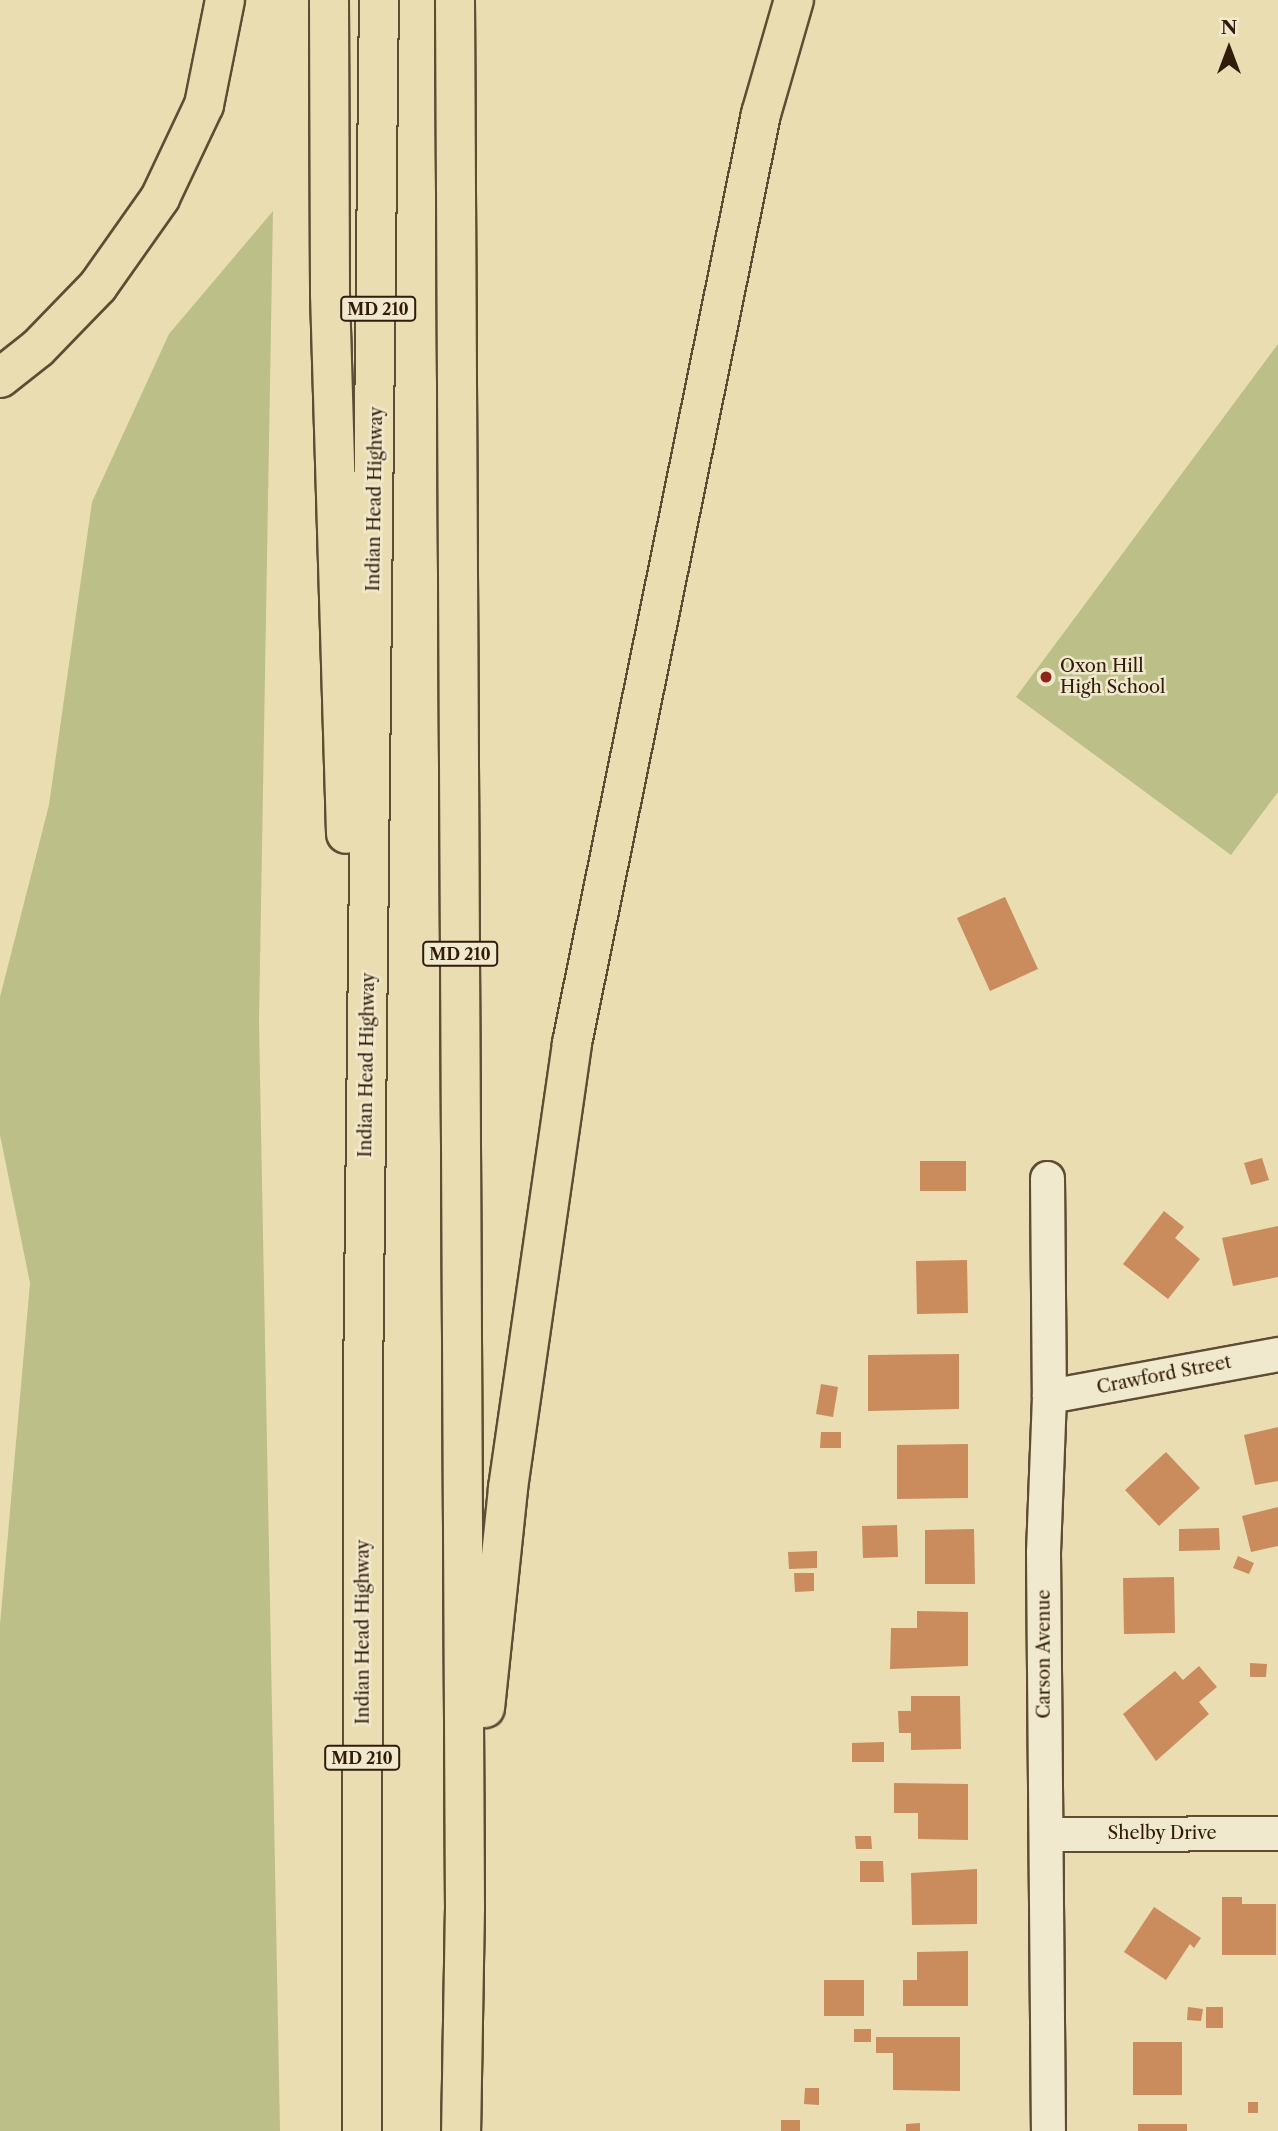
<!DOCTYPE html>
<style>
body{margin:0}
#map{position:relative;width:1278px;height:2131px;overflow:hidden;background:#eaddb2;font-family:"Libre Caslon Text",serif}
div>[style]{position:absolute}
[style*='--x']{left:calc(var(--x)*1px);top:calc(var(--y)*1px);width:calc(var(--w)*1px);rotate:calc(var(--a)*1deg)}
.green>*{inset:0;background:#bdbf88}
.building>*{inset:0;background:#ca8b5d}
.roads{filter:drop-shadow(2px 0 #5f4c34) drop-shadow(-2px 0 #5f4c34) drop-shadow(0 2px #5f4c34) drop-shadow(0 -2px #5f4c34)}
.street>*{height:33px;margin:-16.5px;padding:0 16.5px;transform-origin:16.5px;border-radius:16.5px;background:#f1e9cd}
.highway>*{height:38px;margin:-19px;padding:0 19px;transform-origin:19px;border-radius:19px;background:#eaddb2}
.dots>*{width:19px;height:19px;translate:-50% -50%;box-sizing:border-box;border:4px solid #f1e9cd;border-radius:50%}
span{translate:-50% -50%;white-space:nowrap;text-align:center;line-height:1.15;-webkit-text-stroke:5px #f1e9cd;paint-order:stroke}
.shield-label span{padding:2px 5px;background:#f1e9cd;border:2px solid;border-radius:5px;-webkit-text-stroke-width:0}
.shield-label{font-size:16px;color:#311b0a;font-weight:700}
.street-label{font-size:18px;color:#311b0a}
.poi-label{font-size:18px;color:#311b0a}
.left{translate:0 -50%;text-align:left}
.north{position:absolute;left:1194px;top:14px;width:70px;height:70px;-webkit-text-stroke:5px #f1e9cd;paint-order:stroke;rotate:0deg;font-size:19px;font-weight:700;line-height:28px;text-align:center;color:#311b0a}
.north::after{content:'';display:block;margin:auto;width:24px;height:32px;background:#311b0a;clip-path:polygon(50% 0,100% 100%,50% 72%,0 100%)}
</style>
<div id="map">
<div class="green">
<div style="clip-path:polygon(273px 211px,259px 1022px,280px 2131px,0 2131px,0 1625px,30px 1283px,0 1135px,0 997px,49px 805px,92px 502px,169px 334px)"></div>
<div style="clip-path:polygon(1278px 344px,1278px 792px,1231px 855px,1016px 697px)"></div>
</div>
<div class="building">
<div style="clip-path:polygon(1005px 897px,1038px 969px,990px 991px,957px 918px)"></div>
<div style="clip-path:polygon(1262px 1158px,1269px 1180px,1251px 1185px,1244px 1163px)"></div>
<div style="clip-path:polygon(920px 1161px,966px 1161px,966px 1191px,920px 1191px)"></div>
<div style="clip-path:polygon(1164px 1211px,1184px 1227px,1175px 1238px,1200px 1259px,1168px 1299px,1123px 1264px)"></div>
<div style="clip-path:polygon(1278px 1226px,1278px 1277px,1233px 1286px,1222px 1238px)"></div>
<div style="clip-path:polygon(967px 1260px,968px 1313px,917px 1314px,916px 1261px)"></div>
<div style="clip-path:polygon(959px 1354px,959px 1409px,868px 1411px,868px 1355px)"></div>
<div style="clip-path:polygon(821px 1384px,838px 1387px,833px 1417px,816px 1414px)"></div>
<div style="clip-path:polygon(1278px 1427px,1278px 1481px,1255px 1485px,1244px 1435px)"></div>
<div style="clip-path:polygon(821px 1432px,841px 1432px,841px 1448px,820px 1448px)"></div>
<div style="clip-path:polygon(968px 1444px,968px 1498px,897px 1499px,897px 1445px)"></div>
<div style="clip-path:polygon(1166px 1452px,1200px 1488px,1159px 1526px,1125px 1490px)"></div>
<div style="clip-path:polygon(1278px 1507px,1278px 1546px,1251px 1552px,1242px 1516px)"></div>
<div style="clip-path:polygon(897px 1525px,898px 1557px,863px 1558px,862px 1526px)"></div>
<div style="clip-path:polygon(1219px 1528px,1220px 1550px,1179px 1551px,1179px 1529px)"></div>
<div style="clip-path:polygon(974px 1529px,975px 1584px,925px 1584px,925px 1530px)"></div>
<div style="clip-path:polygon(817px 1551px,817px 1568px,789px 1569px,788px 1552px)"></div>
<div style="clip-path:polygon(1238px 1556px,1254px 1563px,1249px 1574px,1233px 1568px)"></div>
<div style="clip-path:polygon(794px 1573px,814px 1573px,814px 1591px,795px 1592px)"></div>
<div style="clip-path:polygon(1174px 1577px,1175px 1633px,1124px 1634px,1123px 1578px)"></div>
<div style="clip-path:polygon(917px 1611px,968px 1612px,968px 1666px,890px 1669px,891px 1628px,917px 1628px)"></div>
<div style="clip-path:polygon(1250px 1663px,1267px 1664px,1266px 1677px,1250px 1677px)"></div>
<div style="clip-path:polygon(1199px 1666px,1217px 1687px,1199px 1702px,1209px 1714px,1156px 1761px,1123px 1714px,1175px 1671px,1183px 1680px)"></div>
<div style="clip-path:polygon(911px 1696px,960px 1696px,961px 1749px,911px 1750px,911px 1733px,899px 1733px,898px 1711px,911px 1711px)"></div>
<div style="clip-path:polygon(884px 1742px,884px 1762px,852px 1762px,852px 1743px)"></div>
<div style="clip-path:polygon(894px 1783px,968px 1784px,968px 1840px,918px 1839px,918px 1813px,894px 1813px)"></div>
<div style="clip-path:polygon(855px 1836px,871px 1836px,872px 1849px,856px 1849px)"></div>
<div style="clip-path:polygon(860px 1861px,883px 1861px,884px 1882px,860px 1882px)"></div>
<div style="clip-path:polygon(977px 1869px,977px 1924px,912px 1925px,911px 1873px)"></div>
<div style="clip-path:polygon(1222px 1897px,1242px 1897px,1242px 1904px,1276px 1904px,1276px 1955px,1222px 1955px)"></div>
<div style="clip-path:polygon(1154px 1907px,1201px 1938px,1194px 1948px,1190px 1944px,1166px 1980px,1124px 1952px)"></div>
<div style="clip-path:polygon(968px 1951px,968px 2006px,903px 2006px,903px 1980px,917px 1980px,917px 1952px)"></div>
<div style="clip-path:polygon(824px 1980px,864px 1980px,864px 2016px,824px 2016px)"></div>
<div style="clip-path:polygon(1188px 2007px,1203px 2009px,1201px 2021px,1187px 2020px)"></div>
<div style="clip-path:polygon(1206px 2007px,1223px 2007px,1223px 2028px,1206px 2028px)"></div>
<div style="clip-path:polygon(854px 2029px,871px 2029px,871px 2042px,854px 2042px)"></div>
<div style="clip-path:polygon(876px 2037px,960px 2037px,960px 2091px,893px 2090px,893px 2053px,876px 2053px)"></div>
<div style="clip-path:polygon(1133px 2042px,1182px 2042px,1182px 2095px,1133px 2095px)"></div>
<div style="clip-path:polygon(805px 2088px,819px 2088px,819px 2105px,804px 2104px)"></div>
<div style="clip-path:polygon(1248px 2102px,1258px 2102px,1258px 2113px,1248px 2113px)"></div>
<div style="clip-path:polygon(781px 2120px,800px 2120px,800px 2131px,781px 2131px)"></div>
<div style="clip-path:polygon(920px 2123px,920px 2131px,906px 2131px,906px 2124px)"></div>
<div style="clip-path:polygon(1138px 2124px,1187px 2124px,1187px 2131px,1138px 2131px)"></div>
</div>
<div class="roads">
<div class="street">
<div style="--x:1047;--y:1178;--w:218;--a:89.5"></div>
<div style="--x:1049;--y:1396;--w:156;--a:92.2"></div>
<div style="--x:1043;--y:1552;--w:579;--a:89.51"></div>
<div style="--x:1049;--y:1396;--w:233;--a:-10.4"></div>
<div style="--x:1047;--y:1834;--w:231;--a:-0.2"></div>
</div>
<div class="highway">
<div style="--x:329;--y:0;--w:294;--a:89.8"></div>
<div style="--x:330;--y:294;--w:540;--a:88.3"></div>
<div style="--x:455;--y:0;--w:1907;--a:89.7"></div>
<div style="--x:465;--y:1907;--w:224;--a:91"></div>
<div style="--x:0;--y:378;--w:48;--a:-38.3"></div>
<div style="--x:38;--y:348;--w:86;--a:-45.9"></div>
<div style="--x:98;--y:286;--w:108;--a:-54.8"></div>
<div style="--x:160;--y:198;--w:103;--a:-64.7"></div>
<div style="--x:204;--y:105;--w:107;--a:-78.7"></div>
<div style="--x:485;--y:1708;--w:221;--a:-84"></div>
<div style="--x:508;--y:1488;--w:450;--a:-81.8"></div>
<div style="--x:572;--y:1043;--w:948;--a:-78.5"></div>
<div style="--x:761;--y:114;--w:119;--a:-73.9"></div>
<div style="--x:362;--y:2131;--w:746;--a:-89.92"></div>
<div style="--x:363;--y:1385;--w:1385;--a:-89.34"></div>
</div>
</div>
<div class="dots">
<div style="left:1046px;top:677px;background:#8f2418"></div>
</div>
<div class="shield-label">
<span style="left:378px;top:309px">MD 210</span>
<span style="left:460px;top:954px">MD 210</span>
<span style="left:362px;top:1758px">MD 210</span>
</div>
<div class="street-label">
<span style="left:375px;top:499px;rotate:-89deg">Indian Head Highway</span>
<span style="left:367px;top:1065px;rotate:-89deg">Indian Head Highway</span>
<span style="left:1164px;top:1375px;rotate:-11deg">Crawford Street</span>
<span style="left:363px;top:1632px;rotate:-90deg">Indian Head Highway</span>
<span style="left:1044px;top:1654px;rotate:-90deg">Carson Avenue</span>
<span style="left:1162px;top:1833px">Shelby Drive</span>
</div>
<div class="poi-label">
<span class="left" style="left:1060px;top:677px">Oxon Hill<br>High School</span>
</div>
<div class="north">N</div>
</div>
